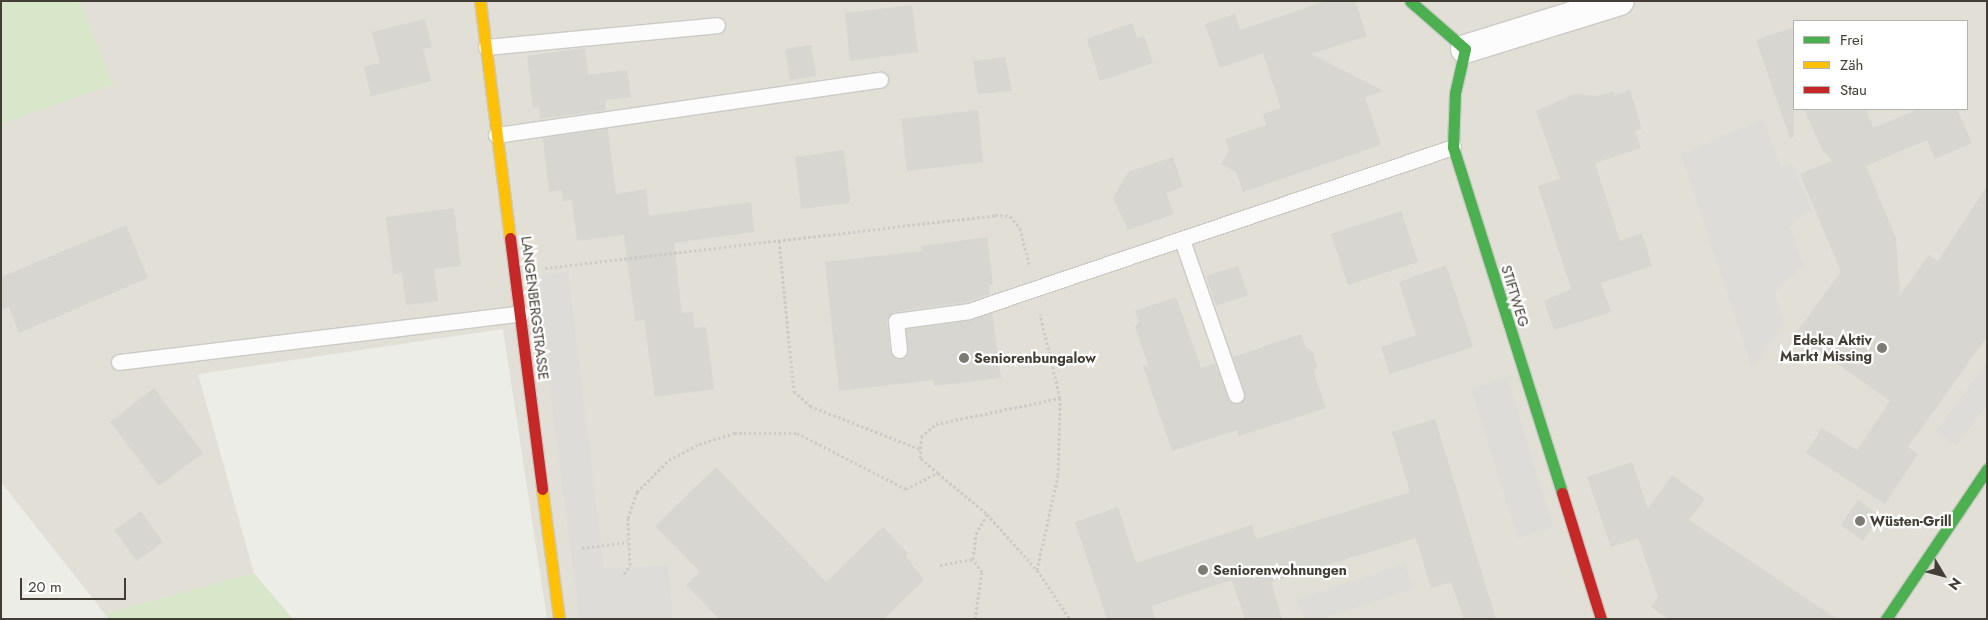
<!DOCTYPE html>
<meta charset="utf-8">
<style>
body{margin:0}
#map{position:relative;width:1988px;height:620px;overflow:hidden;background:#edede8;font-family:Jost,sans-serif}
div>[style]{position:absolute}
[style*='--x']{left:calc(var(--x)*1px);top:calc(var(--y)*1px);width:calc(var(--w)*1px);rotate:calc(var(--a)*1deg)}
.residential>*{inset:0;background:#e1dfd6}
.green>*{inset:0;background:#d8e6ca}
.parking>*{inset:0;background:#dddcd8}
.building>*{inset:0;background:#d7d6d1}
.path>*{height:3px;margin-top:-1.5px;transform-origin:0;background:repeating-linear-gradient(90deg,#cccbc6 0 2.5px,transparent 0 5px)}
.roads{filter:drop-shadow(1px 0 #cbcac6) drop-shadow(-1px 0 #cbcac6) drop-shadow(0 1px #cbcac6) drop-shadow(0 -1px #cbcac6)}
.lane>*{height:15px;margin:-7.5px;padding:0 7.5px;transform-origin:7.5px;border-radius:7.5px;background:#fcfcfc}
.street>*{height:28px;margin:-14px;padding:0 14px;transform-origin:14px;border-radius:14px;background:#fcfcfc}
.fast>*{height:11px;margin:-5.5px;padding:0 5.5px;transform-origin:5.5px;border-radius:5.5px;background:#4caf50}
.slow>*{height:11px;margin:-5.5px;padding:0 5.5px;transform-origin:5.5px;border-radius:5.5px;background:#ffc107}
.jam>*{height:11px;margin:-5.5px;padding:0 5.5px;transform-origin:5.5px;border-radius:5.5px;background:#c62828}
.dots>*{width:14px;height:14px;translate:-50% -50%;box-sizing:border-box;border:2px solid #fff;border-radius:50%}
span{translate:-50% -50%;white-space:nowrap;text-align:center;line-height:1.15;-webkit-text-stroke:4.5px #fff;paint-order:stroke}
.street-label{font-size:14px;color:#423e35}
.poi-label{font-size:14px;color:#423e35;font-weight:700}
.right{translate:-100% -50%;text-align:right}
.left{translate:0 -50%;text-align:left}
.frame{position:absolute;inset:0;border:2px solid #423e35;pointer-events:none}
.legend{position:absolute;left:1793px;top:20px;width:175px;height:90px;box-sizing:border-box;background:#fff;border:1px solid #b3b2ae;margin:0;padding:6px 9px;list-style:none;font-size:15px;color:#423e35}
.legend li{display:flex;align-items:center;gap:10px;height:25px}
.legend b{width:25px;border:1px solid #b3b2ae}
.north{position:absolute;left:1918px;top:550px;width:50px;height:50px;-webkit-text-stroke:4px #fff;paint-order:stroke;rotate:127deg;font-size:14px;font-weight:700;line-height:20px;text-align:center;color:#423e35}
.north::after{content:'';display:block;margin:auto;width:18px;height:22px;background:#423e35;clip-path:polygon(50% 0,100% 100%,50% 72%,0 100%)}
.scale{position:absolute;left:20px;top:578px;width:106px;height:22px;box-sizing:border-box;border:2px solid #423e35;border-top:0;padding-left:6px;font-size:15px;line-height:18px;white-space:nowrap;color:#423e35;-webkit-text-stroke:4px #fff;paint-order:stroke}
</style>
<div id="map">
<div class="residential">
<div style="clip-path:polygon(evenodd,79px 1px,1987px 1px,1987px 619px,547px 619px,503px 329px,198px 374px,254px 573px,105px 614px,1px 482px,1px 124px,113px 84px,79px 1px,1794px 21px,1967px 21px,1967px 109px,1794px 109px,1794px 21px)"></div>
</div>
<div class="green">
<div style="clip-path:polygon(1px 1px,79px 1px,113px 84px,1px 124px)"></div>
<div style="clip-path:polygon(254px 573px,293px 619px,109px 619px,105px 614px)"></div>
</div>
<div class="parking">
<div style="clip-path:polygon(1763px 119px,1781px 168px,1792px 164px,1811px 209px,1789px 226px,1804px 264px,1775px 292px,1784px 323px,1752px 369px,1681px 154px)"></div>
<div style="clip-path:polygon(568px 272px,604px 569px,668px 565px,673px 619px,580px 619px,535px 277px)"></div>
<div style="clip-path:polygon(1987px 362px,1987px 405px,1956px 446px,1936px 432px)"></div>
<div style="clip-path:polygon(1507px 377px,1553px 527px,1518px 538px,1471px 389px)"></div>
<div style="clip-path:polygon(1405px 564px,1413px 589px,1321px 619px,1304px 619px,1297px 599px)"></div>
</div>
<div class="building">
<div style="clip-path:polygon(1326px 1px,1355px 1px,1367px 36px,1311px 54px,1384px 91px,1365px 97px,1381px 145px,1243px 192px,1236px 172px,1221px 164px,1229px 150px,1225px 139px,1266px 125px,1263px 114px,1281px 108px,1263px 53px,1220px 68px,1205px 24px,1235px 14px,1240px 30px)"></div>
<div style="clip-path:polygon(912px 5px,918px 52px,850px 61px,845px 13px)"></div>
<div style="clip-path:polygon(425px 19px,432px 47px,423px 49px,431px 81px,371px 96px,364px 67px,380px 63px,372px 32px)"></div>
<div style="clip-path:polygon(1132px 23px,1137px 38px,1144px 36px,1153px 63px,1100px 81px,1087px 39px)"></div>
<div style="clip-path:polygon(1794px 27px,1794px 137px,1790px 138px,1756px 40px)"></div>
<div style="clip-path:polygon(811px 45px,816px 76px,790px 80px,785px 49px)"></div>
<div style="clip-path:polygon(585px 48px,588px 75px,627px 70px,631px 97px,605px 100px,606px 110px,540px 119px,539px 107px,533px 108px,527px 56px)"></div>
<div style="clip-path:polygon(1005px 57px,1012px 91px,978px 94px,973px 61px)"></div>
<div style="clip-path:polygon(1630px 90px,1642px 129px,1635px 131px,1641px 148px,1595px 163px,1620px 241px,1642px 233px,1652px 266px,1601px 283px,1611px 312px,1554px 330px,1544px 301px,1571px 289px,1538px 186px,1560px 179px,1536px 111px,1574px 94px,1599px 96px,1613px 91px,1615px 96px)"></div>
<div style="clip-path:polygon(1804px 109px,1866px 109px,1873px 128px,1919px 109px,1957px 109px,1972px 143px,1935px 159px,1927px 140px,1866px 166px,1896px 238px,1900px 295px,1929px 255px,1938px 261px,1987px 186px,1987px 337px,1908px 447px,1918px 454px,1885px 504px,1806px 453px,1822px 428px,1857px 450px,1890px 401px,1795px 334px,1841px 272px,1800px 174px,1832px 161px,1822px 149px)"></div>
<div style="clip-path:polygon(978px 110px,983px 162px,907px 171px,901px 119px)"></div>
<div style="clip-path:polygon(608px 128px,616px 194px,646px 189px,649px 216px,751px 202px,754px 232px,674px 243px,682px 313px,693px 312px,695px 328px,706px 327px,714px 389px,655px 397px,644px 320px,635px 321px,624px 235px,577px 241px,572px 200px,563px 201px,562px 190px,549px 192px,543px 138px)"></div>
<div style="clip-path:polygon(844px 150px,850px 203px,801px 209px,795px 157px)"></div>
<div style="clip-path:polygon(1173px 157px,1183px 187px,1166px 193px,1174px 214px,1128px 230px,1113px 198px,1128px 172px)"></div>
<div style="clip-path:polygon(454px 208px,461px 266px,434px 269px,438px 301px,406px 305px,402px 273px,393px 274px,386px 217px)"></div>
<div style="clip-path:polygon(1401px 211px,1418px 262px,1348px 285px,1331px 234px)"></div>
<div style="clip-path:polygon(126px 225px,148px 278px,19px 333px,9px 307px,1px 310px,1px 277px)"></div>
<div style="clip-path:polygon(987px 237px,993px 285px,989px 285px,990px 294px,967px 302px,894px 312px,887px 322px,890px 351px,899px 359px,908px 353px,906px 329px,970px 320px,992px 313px,1001px 378px,934px 386px,933px 380px,839px 391px,825px 262px,922px 251px,921px 246px)"></div>
<div style="clip-path:polygon(1446px 265px,1473px 347px,1390px 374px,1381px 347px,1416px 335px,1399px 282px)"></div>
<div style="clip-path:polygon(1238px 266px,1248px 295px,1216px 306px,1206px 276px)"></div>
<div style="clip-path:polygon(1176px 297px,1201px 368px,1215px 363px,1230px 402px,1240px 404px,1245px 396px,1233px 357px,1301px 334px,1306px 348px,1313px 352px,1317px 366px,1314px 373px,1326px 408px,1239px 436px,1237px 430px,1172px 451px,1143px 366px,1148px 365px,1135px 327px,1139px 322px,1135px 311px)"></div>
<div style="clip-path:polygon(154px 388px,203px 453px,159px 486px,110px 422px)"></div>
<div style="clip-path:polygon(1435px 419px,1496px 619px,1464px 619px,1451px 582px,1431px 588px,1416px 538px,1271px 582px,1282px 619px,1245px 619px,1232px 580px,1151px 606px,1155px 619px,1107px 619px,1075px 522px,1118px 507px,1136px 563px,1252px 525px,1256px 539px,1410px 492px,1392px 432px)"></div>
<div style="clip-path:polygon(1632px 462px,1648px 509px,1672px 475px,1705px 499px,1689px 520px,1837px 619px,1668px 619px,1651px 607px,1658px 597px,1638px 538px,1611px 547px,1587px 477px)"></div>
<div style="clip-path:polygon(716px 467px,826px 582px,883px 527px,908px 553px,905px 555px,924px 580px,884px 619px,719px 619px,686px 585px,700px 572px,655px 526px)"></div>
<div style="clip-path:polygon(1858px 500px,1880px 516px,1863px 541px,1841px 525px)"></div>
<div style="clip-path:polygon(141px 511px,163px 542px,137px 561px,114px 530px)"></div>
</div>
<div class="path">
<div style="--x:779;--y:241;--w:151;--a:84.3"></div>
<div style="--x:794;--y:391;--w:22;--a:43"></div>
<div style="--x:810;--y:406;--w:118;--a:21.4"></div>
<div style="--x:545;--y:268;--w:453;--a:-6.7"></div>
<div style="--x:995;--y:215;--w:15;--a:4"></div>
<div style="--x:1010;--y:216;--w:16;--a:50"></div>
<div style="--x:1020;--y:228;--w:37;--a:76"></div>
<div style="--x:938;--y:473;--w:23;--a:-140"></div>
<div style="--x:920;--y:458;--w:21;--a:-87"></div>
<div style="--x:921;--y:437;--w:20;--a:-41"></div>
<div style="--x:936;--y:424;--w:127;--a:-11.8"></div>
<div style="--x:1060;--y:398;--w:86;--a:-103.4"></div>
<div style="--x:582;--y:548;--w:46;--a:-7.4"></div>
<div style="--x:940;--y:565;--w:34;--a:-10"></div>
<div style="--x:1037;--y:570;--w:97;--a:-77.5"></div>
<div style="--x:1058;--y:475;--w:77;--a:-88.5"></div>
<div style="--x:624;--y:574;--w:11;--a:-56"></div>
<div style="--x:630;--y:565;--w:47;--a:-92.4"></div>
<div style="--x:628;--y:518;--w:28;--a:-71"></div>
<div style="--x:637;--y:492;--w:45;--a:-45"></div>
<div style="--x:669;--y:460;--w:34;--a:-28"></div>
<div style="--x:699;--y:444;--w:37;--a:-17"></div>
<div style="--x:734;--y:433;--w:63;--a:0"></div>
<div style="--x:797;--y:433;--w:123;--a:27.2"></div>
<div style="--x:906;--y:489;--w:36;--a:-27"></div>
<div style="--x:938;--y:473;--w:64;--a:39.9"></div>
<div style="--x:987;--y:514;--w:75;--a:48.2"></div>
<div style="--x:1037;--y:570;--w:59;--a:56"></div>
<div style="--x:975;--y:619;--w:48;--a:-81.5"></div>
<div style="--x:982;--y:572;--w:16;--a:-125"></div>
<div style="--x:973;--y:559;--w:25;--a:-83"></div>
<div style="--x:976;--y:534;--w:23;--a:-61"></div>
</div>
<div class="roads">
<div class="lane">
<div style="--x:486;--y:47;--w:232;--a:-5.4"></div>
<div style="--x:496;--y:135;--w:388;--a:-8.2"></div>
<div style="--x:1182;--y:240;--w:164;--a:70.8"></div>
<div style="--x:899;--y:350;--w:29;--a:-96"></div>
<div style="--x:896;--y:321;--w:74;--a:-7.8"></div>
<div style="--x:969;--y:311;--w:511;--a:-18.72"></div>
<div style="--x:119;--y:362;--w:405;--a:-6.9"></div>
</div>
<div class="street">
<div style="--x:1465;--y:49;--w:162;--a:-17.2"></div>
</div>
<div class="fast">
<div style="--x:1410;--y:1;--w:73;--a:41.1"></div>
<div style="--x:1465;--y:49;--w:45;--a:102.8"></div>
<div style="--x:1455;--y:93;--w:54;--a:92.1"></div>
<div style="--x:1453;--y:147;--w:363;--a:72.5"></div>
<div style="--x:1886;--y:619;--w:181;--a:-56"></div>
</div>
<div class="slow">
<div style="--x:480;--y:1;--w:239;--a:82.8"></div>
<div style="--x:542;--y:489;--w:131;--a:82.5"></div>
</div>
<div class="jam">
<div style="--x:510;--y:238;--w:253;--a:82.7"></div>
<div style="--x:1562;--y:493;--w:132;--a:72.8"></div>
</div>
</div>
<div class="dots">
<div style="left:1882px;top:348px;background:#7e7b74"></div>
<div style="left:964px;top:358px;background:#7e7b74"></div>
<div style="left:1860px;top:521px;background:#7e7b74"></div>
<div style="left:1203px;top:570px;background:#7e7b74"></div>
</div>
<div class="street-label">
<span style="left:1515px;top:296px;rotate:73deg">STIFTWEG</span>
<span style="left:535px;top:308px;rotate:83deg">LANGENBERGSTRASSE</span>
</div>
<div class="poi-label">
<span class="right" style="left:1872px;top:348px">Edeka Aktiv<br>Markt Missing</span>
<span class="left" style="left:974px;top:358px">Seniorenbungalow</span>
<span class="left" style="left:1870px;top:521px">Wüsten-Grill</span>
<span class="left" style="left:1213px;top:570px">Seniorenwohnungen</span>
</div>
<div class="frame"></div>
<ul class="legend">
<li><b style="height:6px;background:#4caf50"></b>Frei</li>
<li><b style="height:6px;background:#ffc107"></b>Zäh</li>
<li><b style="height:6px;background:#c62828"></b>Stau</li>
</ul>
<div class="north">N</div>
<div class="scale">20 m</div>
</div>
